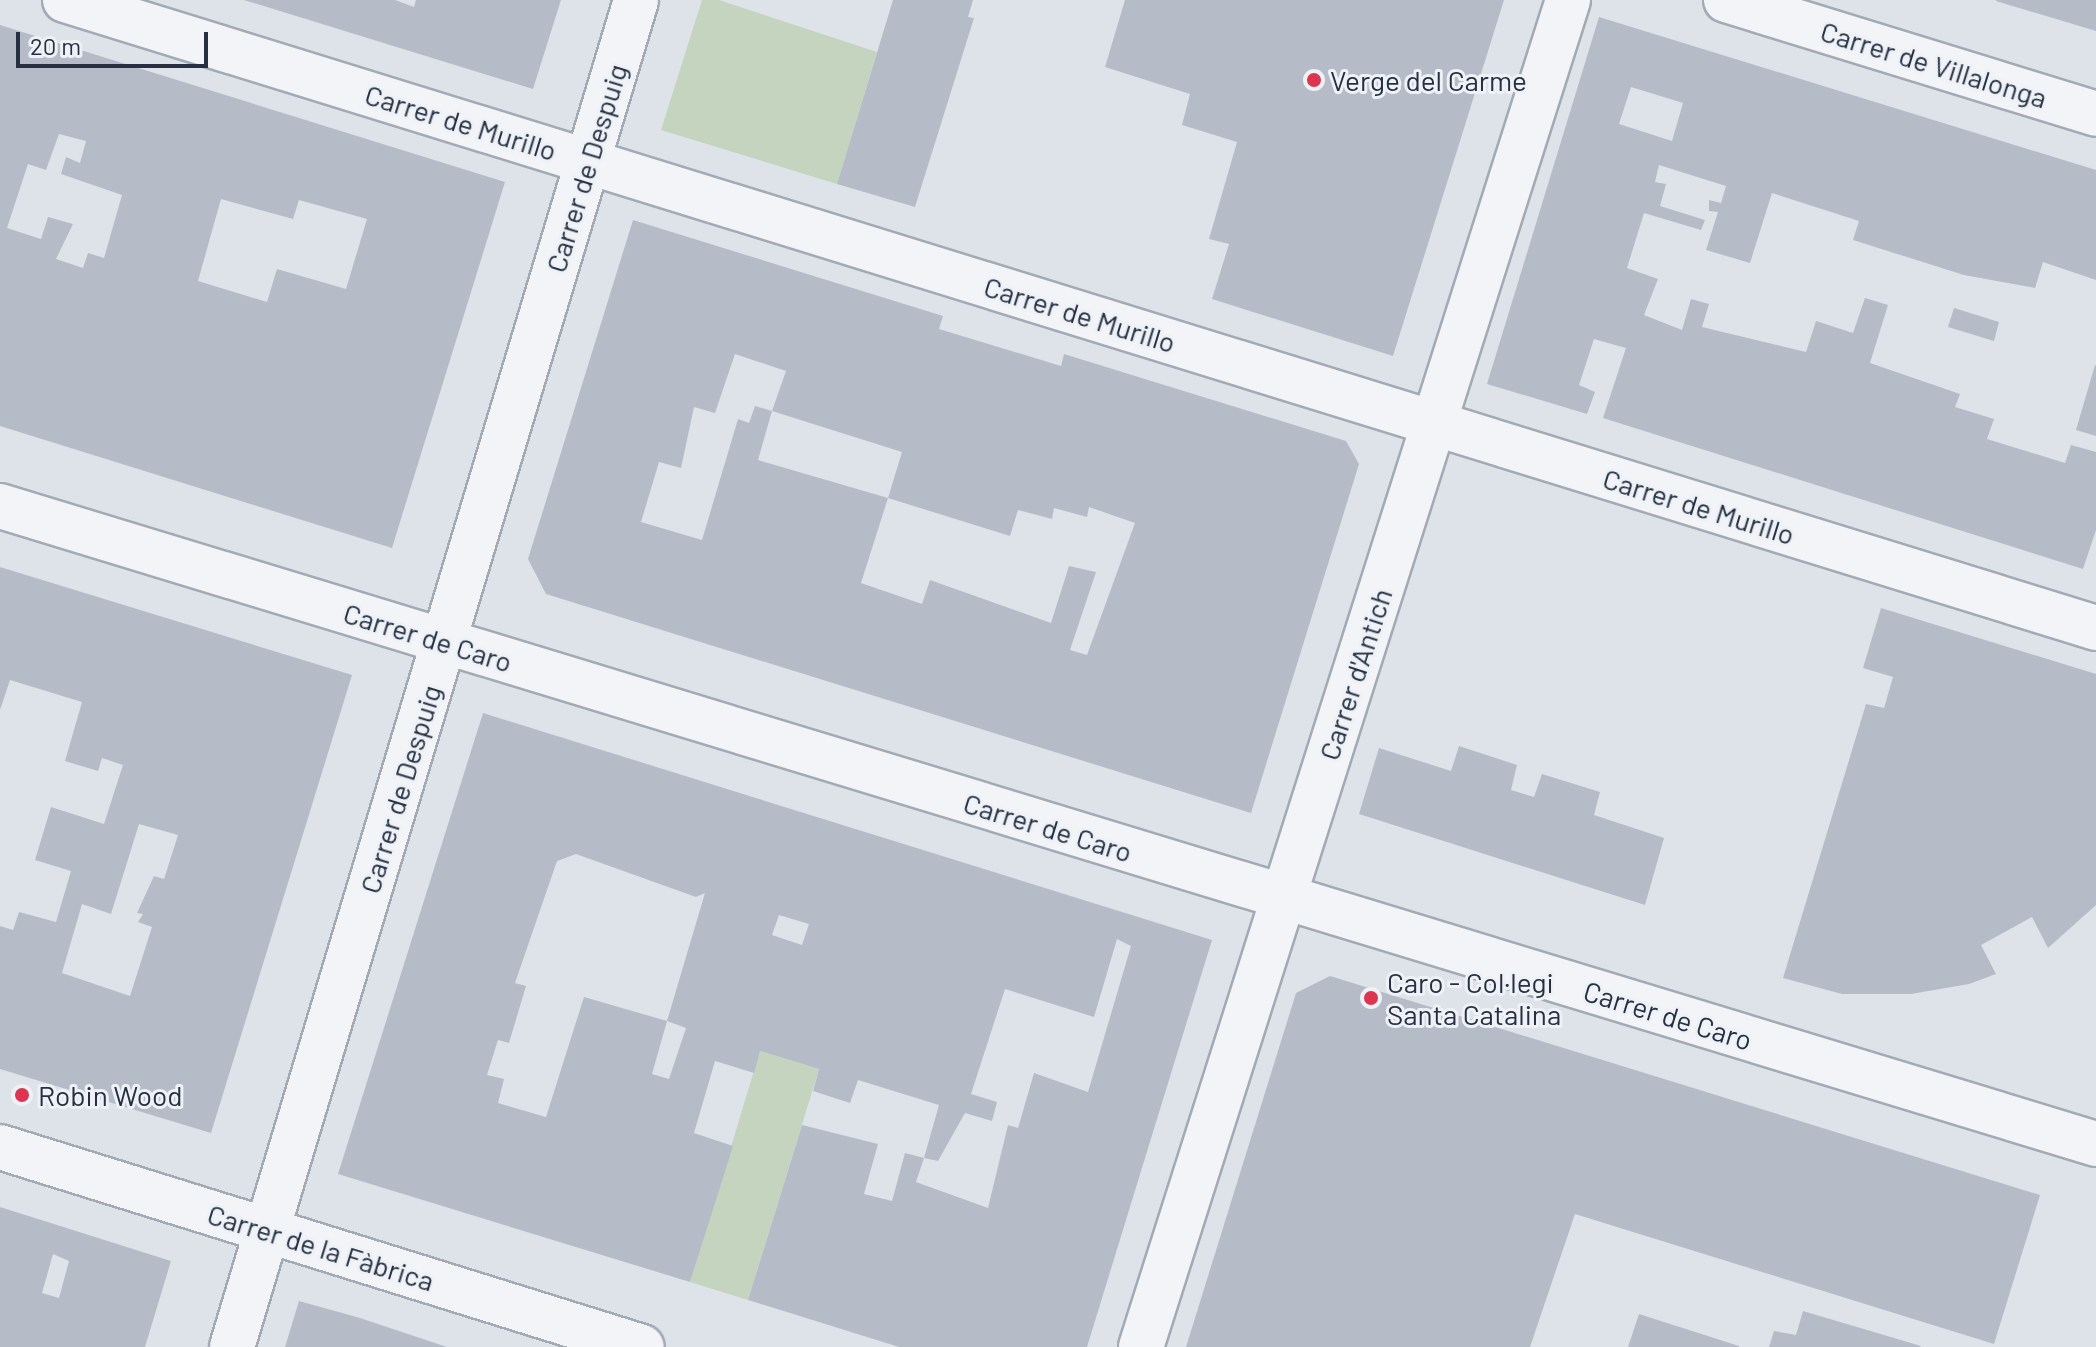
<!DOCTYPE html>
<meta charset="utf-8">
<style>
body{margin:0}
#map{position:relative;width:2096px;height:1347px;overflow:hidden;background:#dee3ea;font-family:Barlow,sans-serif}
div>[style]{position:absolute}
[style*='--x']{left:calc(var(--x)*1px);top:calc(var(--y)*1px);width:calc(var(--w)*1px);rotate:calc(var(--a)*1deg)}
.green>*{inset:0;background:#c4d4bf}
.building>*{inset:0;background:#b5bcc7}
.roads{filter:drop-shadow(2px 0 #a3aab4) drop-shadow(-2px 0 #a3aab4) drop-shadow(0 2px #a3aab4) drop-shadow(0 -2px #a3aab4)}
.minor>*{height:44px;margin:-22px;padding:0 22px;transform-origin:22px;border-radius:22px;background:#f2f4f7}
.dots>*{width:22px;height:22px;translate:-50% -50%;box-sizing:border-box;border:4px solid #eef2f7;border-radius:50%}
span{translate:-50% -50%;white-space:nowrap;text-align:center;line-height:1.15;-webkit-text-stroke:6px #eef2f7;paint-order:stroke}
.street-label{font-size:28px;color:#263042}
.poi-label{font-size:28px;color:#263042}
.left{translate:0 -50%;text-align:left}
.scale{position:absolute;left:16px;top:32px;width:192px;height:36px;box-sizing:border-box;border:4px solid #263042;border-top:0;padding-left:10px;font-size:24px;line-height:28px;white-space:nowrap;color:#263042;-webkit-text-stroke:6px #eef2f7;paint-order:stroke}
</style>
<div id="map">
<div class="green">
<div style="clip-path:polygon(702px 0,719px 0,877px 52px,837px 184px,661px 130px)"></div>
<div style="clip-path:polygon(760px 1051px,819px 1069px,748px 1300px,690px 1282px)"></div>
</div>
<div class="building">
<div style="clip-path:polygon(244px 0,395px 0,414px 7px,416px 0,561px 0,533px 89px)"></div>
<div style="clip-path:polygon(893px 0,973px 0,968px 17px,974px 18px,915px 207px,837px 184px)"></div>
<div style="clip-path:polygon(1125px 0,1504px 0,1393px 356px,1212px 299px,1229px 244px,1209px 239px,1237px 142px,1182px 125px,1190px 94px,1105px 67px)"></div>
<div style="clip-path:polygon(1996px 0,2096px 0,2096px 31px,1996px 1px)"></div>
<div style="clip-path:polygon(evenodd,1599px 17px,2096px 170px,2096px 280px,2043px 262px,2035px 288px,1964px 275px,1853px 240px,1859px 221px,1772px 193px,1750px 263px,1706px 250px,1718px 212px,1709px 211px,1709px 200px,1721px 203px,1726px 186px,1659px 165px,1655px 182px,1666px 184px,1660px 206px,1705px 220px,1701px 230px,1644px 213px,1627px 268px,1658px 279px,1644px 315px,1682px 330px,1691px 299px,1709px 304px,1702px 327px,1806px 352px,1816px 321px,1853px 333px,1865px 298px,1888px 305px,1870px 363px,1960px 394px,1955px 407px,1994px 419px,1987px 439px,2065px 463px,2071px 445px,2096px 452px,2096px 530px,2083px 569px,1603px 418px,1626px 348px,1594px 339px,1579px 385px,1595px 392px,1587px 414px,1487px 384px,1599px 17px,1631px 87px,1683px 103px,1672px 141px,1619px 124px,1631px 87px)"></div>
<div style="clip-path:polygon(evenodd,0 25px,505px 182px,392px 548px,0 426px,0 25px,59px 134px,86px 141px,80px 163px,66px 157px,61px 174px,122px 195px,104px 258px,88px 253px,83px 268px,56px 259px,73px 224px,48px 217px,41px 239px,7px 228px,28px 164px,46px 170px,59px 134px,0 25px,221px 199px,293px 219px,299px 200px,367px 219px,346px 289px,277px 269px,267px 302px,198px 281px,221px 199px)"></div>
<div style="clip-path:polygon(evenodd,633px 220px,943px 316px,939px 329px,1061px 366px,1064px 354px,1346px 441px,1359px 464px,1251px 813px,546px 594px,528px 559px,633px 220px,735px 354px,786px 371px,772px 411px,902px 452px,888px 498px,758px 460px,772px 411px,755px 406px,749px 423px,738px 419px,702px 540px,641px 522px,659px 462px,681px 468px,694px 407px,715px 413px,735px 354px,633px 220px,888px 498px,1010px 536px,1018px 510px,1052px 519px,1054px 508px,1087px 517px,1089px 507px,1135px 523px,1087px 655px,1070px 650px,1096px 572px,1069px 566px,1051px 623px,930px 580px,922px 604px,861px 583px,888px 498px)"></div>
<div style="clip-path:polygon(1954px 308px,1999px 322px,1994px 341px,1948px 327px)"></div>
<div style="clip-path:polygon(2095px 365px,2096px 366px,2096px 436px,2076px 430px)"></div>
<div style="clip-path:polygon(evenodd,0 567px,352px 675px,211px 1133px,0 1069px,0 926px,13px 930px,19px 912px,56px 922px,71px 871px,35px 860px,51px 807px,104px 824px,123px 765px,102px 758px,98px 771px,65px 761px,82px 702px,10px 680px,0 710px,0 567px,139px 824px,178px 835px,164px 879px,154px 876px,137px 913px,143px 914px,138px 922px,152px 927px,130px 996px,62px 973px,82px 904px,111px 914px,139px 824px)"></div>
<div style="clip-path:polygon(1881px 608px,2096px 674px,2096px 905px,2048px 948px,2032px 917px,1981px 945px,1996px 974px,1969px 984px,1911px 994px,1842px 994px,1783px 978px,1866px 704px,1884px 708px,1893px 677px,1863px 668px)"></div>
<div style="clip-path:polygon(evenodd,483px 713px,1212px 940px,1087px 1347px,899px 1347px,748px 1300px,802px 1125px,878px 1144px,864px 1194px,892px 1201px,905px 1153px,924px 1158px,939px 1105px,858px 1080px,850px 1103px,813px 1091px,819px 1069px,760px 1051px,754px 1073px,715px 1061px,694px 1133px,733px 1146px,690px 1282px,338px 1174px,483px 713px,576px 854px,696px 897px,705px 893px,667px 1021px,686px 1028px,669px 1079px,652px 1074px,667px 1021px,584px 997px,546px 1117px,498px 1103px,504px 1079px,487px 1075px,498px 1040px,509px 1043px,526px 986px,515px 983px,557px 861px,576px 854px,483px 713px,779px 915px,809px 924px,802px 945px,772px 935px,779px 915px,483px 713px,1117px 939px,1131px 946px,1088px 1092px,1034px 1073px,1018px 1128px,1008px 1125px,988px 1208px,916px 1182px,924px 1158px,938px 1161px,965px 1113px,992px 1121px,997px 1102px,971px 1094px,1005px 989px,1094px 1017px,1117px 939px)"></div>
<div style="clip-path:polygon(1459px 746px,1517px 765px,1511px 790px,1534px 797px,1542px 774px,1600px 792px,1594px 815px,1664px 838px,1645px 905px,1359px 814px,1379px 748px,1451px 771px)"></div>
<div style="clip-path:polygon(1330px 976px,2040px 1195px,1994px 1344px,1575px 1214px,1530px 1347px,1186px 1347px,1296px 993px)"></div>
<div style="clip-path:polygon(evenodd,0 1207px,171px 1261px,145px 1347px,0 1347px,0 1207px,53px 1254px,69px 1261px,59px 1298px,42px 1293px,53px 1254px)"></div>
<div style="clip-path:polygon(299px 1301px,360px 1318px,447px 1347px,285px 1347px)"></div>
<div style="clip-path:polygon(1803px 1311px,1921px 1346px,1920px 1347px,1769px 1347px,1774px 1331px,1796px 1335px)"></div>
<div style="clip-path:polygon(1639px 1314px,1739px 1346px,1739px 1347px,1628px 1347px)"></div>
</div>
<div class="roads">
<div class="minor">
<div style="--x:65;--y:0;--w:2126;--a:17.18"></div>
<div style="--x:1726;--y:0;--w:387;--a:17.1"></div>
<div style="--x:0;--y:506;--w:2191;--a:16.93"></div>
<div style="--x:0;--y:1147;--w:672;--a:17.3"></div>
<div style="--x:232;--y:1347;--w:1406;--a:-73.3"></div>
<div style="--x:1141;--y:1347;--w:1413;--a:-72.41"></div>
</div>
</div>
<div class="dots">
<div style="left:1314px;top:80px;background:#dd354f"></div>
<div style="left:1371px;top:998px;background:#dd354f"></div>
<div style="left:22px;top:1095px;background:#dd354f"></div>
</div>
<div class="street-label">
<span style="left:1934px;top:64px;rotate:17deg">Carrer de Villalonga</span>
<span style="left:461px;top:122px;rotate:17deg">Carrer de Murillo</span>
<span style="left:586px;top:168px;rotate:-73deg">Carrer de Despuig</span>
<span style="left:1080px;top:314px;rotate:17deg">Carrer de Murillo</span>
<span style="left:1699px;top:506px;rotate:17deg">Carrer de Murillo</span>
<span style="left:428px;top:637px;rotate:17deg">Carrer de Caro</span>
<span style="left:1355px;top:674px;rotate:-72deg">Carrer d'Antich</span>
<span style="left:400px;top:789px;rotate:-73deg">Carrer de Despuig</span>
<span style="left:1048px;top:827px;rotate:17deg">Carrer de Caro</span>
<span style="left:1668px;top:1015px;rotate:17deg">Carrer de Caro</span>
<span style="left:321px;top:1247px;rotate:17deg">Carrer de la Fàbrica</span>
</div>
<div class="poi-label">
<span class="left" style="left:1330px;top:80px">Verge del Carme</span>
<span class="left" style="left:1387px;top:998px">Caro - Col·legi<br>Santa Catalina</span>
<span class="left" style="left:38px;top:1095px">Robin Wood</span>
</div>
<div class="scale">20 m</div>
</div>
